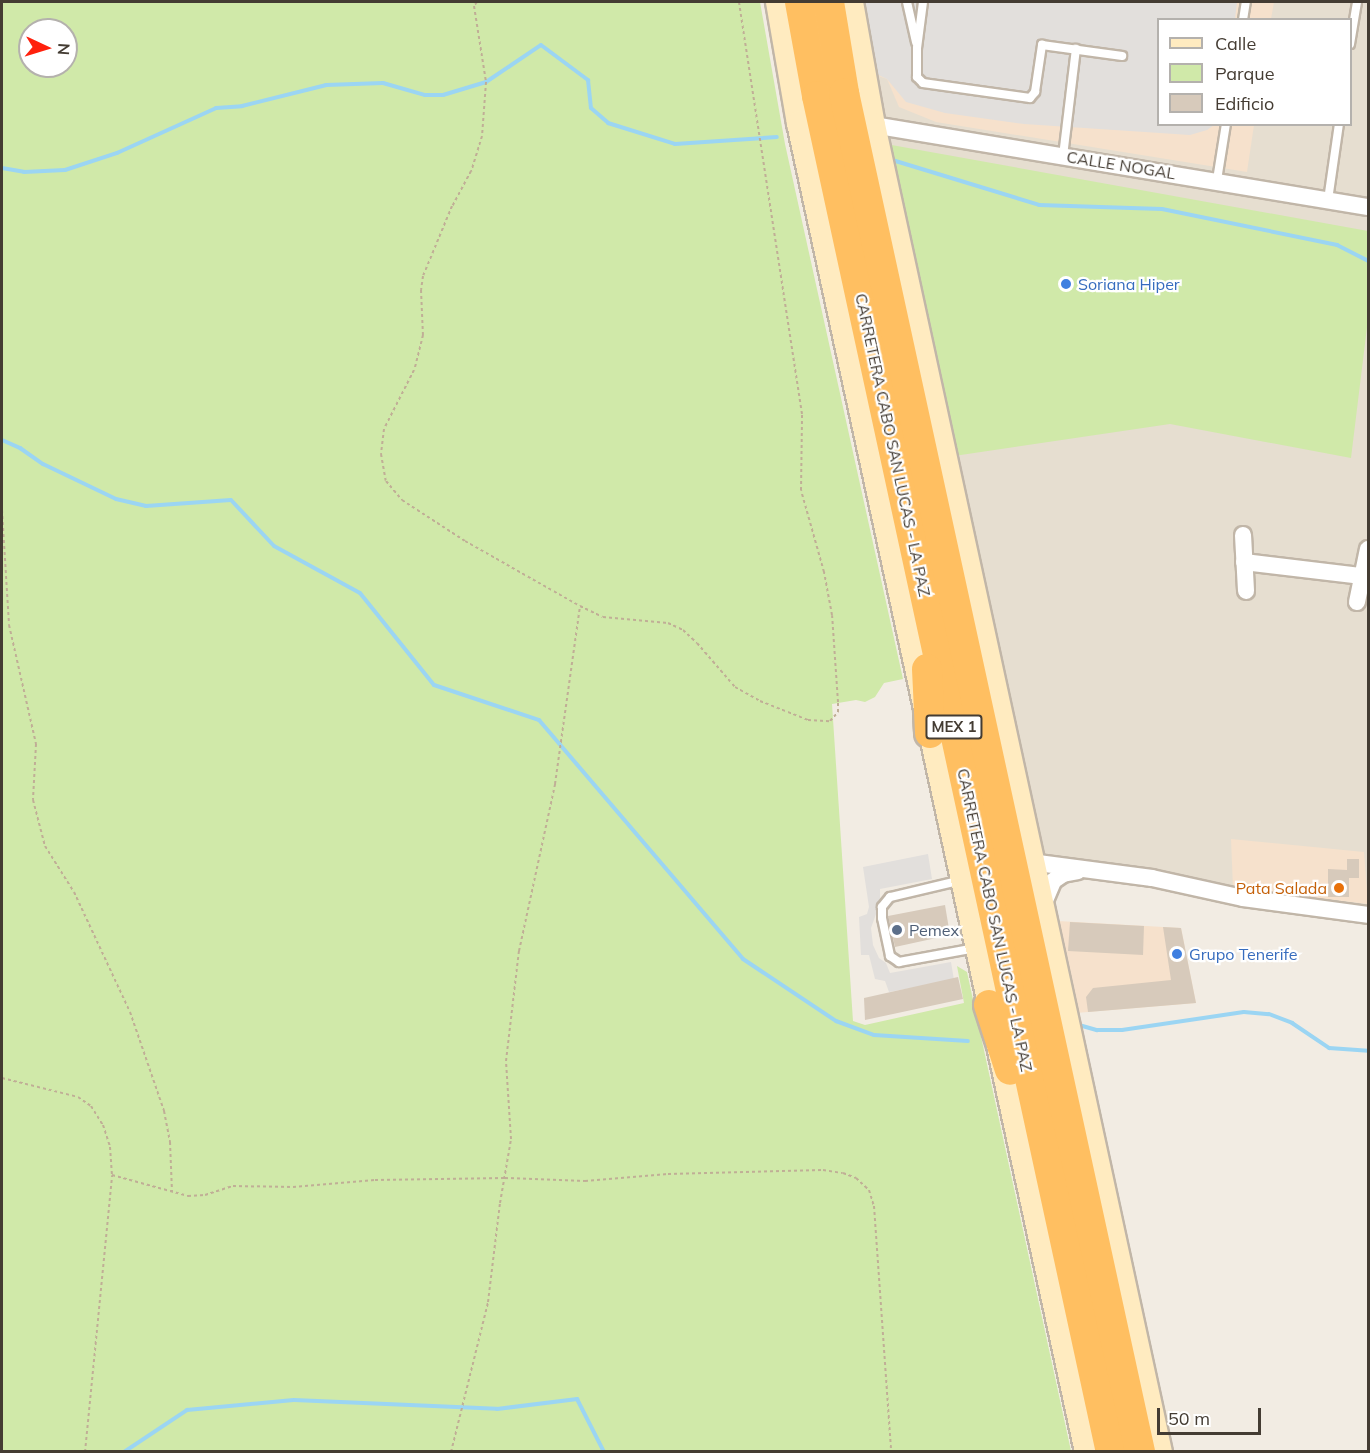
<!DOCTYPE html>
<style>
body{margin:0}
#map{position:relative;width:1370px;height:1453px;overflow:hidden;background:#f2ece3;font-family:Mulish,sans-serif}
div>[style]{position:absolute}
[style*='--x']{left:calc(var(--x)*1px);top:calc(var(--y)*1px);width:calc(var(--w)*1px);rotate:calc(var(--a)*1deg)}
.residential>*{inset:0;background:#e6ded0}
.commercial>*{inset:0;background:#f6e1cc}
.green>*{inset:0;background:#d0e9a9}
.parking>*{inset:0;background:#e2dfdc}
.stream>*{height:4px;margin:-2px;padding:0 2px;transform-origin:2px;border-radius:2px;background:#9bd5f3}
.building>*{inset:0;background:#d7cabb}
.path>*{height:2px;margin-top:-1px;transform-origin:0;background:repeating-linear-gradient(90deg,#c0ae96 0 3px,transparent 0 6px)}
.roads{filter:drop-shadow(2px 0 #c1b6a8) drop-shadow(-2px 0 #c1b6a8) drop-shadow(0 2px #c1b6a8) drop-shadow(0 -2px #c1b6a8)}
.lane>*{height:8px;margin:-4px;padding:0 4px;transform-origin:4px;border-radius:4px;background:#fff}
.street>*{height:16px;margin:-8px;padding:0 8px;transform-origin:8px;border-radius:8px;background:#fff}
.secondary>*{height:24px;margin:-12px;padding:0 12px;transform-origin:12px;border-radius:12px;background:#ffebc0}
.highway>*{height:30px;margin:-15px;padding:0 15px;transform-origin:15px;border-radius:15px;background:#ffbf61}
.dots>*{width:16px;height:16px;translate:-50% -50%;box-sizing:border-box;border:3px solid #fff;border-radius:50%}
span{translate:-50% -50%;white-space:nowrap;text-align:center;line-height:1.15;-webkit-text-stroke:4.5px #fff;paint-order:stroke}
.shield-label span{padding:2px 4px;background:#fff;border:2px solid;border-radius:4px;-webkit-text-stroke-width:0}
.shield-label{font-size:15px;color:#443c33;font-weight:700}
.street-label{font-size:16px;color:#443c33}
.shop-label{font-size:16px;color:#366cbe}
.left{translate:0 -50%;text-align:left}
.food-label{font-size:16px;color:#c56008}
.right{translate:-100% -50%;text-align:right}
.service-label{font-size:16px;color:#4e5e75}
.frame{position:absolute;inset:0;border:3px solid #443c33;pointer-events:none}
.legend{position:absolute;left:1157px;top:18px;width:195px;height:108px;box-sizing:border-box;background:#fff;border:2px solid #b4b1ad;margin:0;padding:8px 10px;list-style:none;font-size:18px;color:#443c33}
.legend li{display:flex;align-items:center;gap:12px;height:30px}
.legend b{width:30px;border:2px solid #b4b1ad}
.north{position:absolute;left:18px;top:18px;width:60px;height:60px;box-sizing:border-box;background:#fff;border:2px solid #b4b1ad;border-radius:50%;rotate:94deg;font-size:16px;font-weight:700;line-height:24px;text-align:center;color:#443c33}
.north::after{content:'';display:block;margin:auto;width:21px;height:27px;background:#ff210d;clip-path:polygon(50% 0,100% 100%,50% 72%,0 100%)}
.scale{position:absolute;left:1157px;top:1408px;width:104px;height:27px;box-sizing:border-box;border:3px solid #443c33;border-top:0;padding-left:8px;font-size:18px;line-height:21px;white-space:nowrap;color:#443c33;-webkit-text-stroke:4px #fff;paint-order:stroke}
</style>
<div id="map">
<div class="residential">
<div style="clip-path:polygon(evenodd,815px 2px,1368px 2px,1368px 915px,1065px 867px,1001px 879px,815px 2px,1158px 20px,1350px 20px,1350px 124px,1158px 124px,1158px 20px)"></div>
</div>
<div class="commercial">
<div style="clip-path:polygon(862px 2px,1274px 2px,1271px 19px,1158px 20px,1158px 124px,1254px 125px,1247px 172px,936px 122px,899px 107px,887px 79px,878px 76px)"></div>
<div style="clip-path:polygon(1231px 839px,1364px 852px,1368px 904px,1233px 888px)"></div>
<div style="clip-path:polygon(1058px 921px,1181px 928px,1196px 1003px,1076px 1013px)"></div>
</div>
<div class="green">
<div style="clip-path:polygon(evenodd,2px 2px,760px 2px,785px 144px,903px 679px,884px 683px,875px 697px,865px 702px,856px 700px,832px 704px,853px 1021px,865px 1025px,964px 1003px,957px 966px,967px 972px,1071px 1451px,2px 1452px,2px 2px,30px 30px,66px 30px,66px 66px,30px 66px,30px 30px)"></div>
<div style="clip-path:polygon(886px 144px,1368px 231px,1368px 319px,1351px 458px,1170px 424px,954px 456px)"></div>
</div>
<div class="parking">
<div style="clip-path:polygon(862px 2px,1237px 2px,1235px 19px,1158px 20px,1158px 124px,1214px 125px,1207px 130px,1190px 135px,1024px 124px,945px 113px,906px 102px,887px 79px,874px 73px)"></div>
<div style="clip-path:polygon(928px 854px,932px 879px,880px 889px,880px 903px,871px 928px,873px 945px,879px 958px,886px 963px,890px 973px,951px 962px,954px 980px,889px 992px,885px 981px,875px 979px,869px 955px,861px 955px,859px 917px,867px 914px,869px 907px,863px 867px)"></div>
</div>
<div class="stream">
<div style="--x:889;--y:159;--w:157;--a:17"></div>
<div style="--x:1039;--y:205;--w:123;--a:1.9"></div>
<div style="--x:1162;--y:209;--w:179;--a:11.6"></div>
<div style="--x:1337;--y:245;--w:35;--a:27"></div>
<div style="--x:2;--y:168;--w:22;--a:10"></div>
<div style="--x:24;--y:172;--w:41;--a:-2.8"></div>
<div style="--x:65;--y:170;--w:55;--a:-18.1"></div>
<div style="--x:117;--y:153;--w:109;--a:-24.4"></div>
<div style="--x:216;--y:108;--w:26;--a:-4"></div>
<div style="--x:242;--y:106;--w:87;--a:-14"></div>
<div style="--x:326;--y:85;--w:57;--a:-2"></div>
<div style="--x:383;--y:83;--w:44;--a:15.9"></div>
<div style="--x:425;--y:95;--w:18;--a:0"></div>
<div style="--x:443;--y:95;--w:45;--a:-16.8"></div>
<div style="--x:486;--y:82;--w:66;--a:-33.9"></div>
<div style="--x:541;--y:45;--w:59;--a:36.7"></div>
<div style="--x:588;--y:80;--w:28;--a:84"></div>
<div style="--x:591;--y:108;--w:23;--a:41"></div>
<div style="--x:608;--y:123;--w:70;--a:17.4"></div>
<div style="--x:675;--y:144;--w:102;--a:-3.9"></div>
<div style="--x:2;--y:440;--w:20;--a:24"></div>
<div style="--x:20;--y:448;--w:28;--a:35"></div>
<div style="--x:43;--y:464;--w:81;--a:25.6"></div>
<div style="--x:116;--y:499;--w:31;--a:13"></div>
<div style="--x:146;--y:506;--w:85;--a:-4"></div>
<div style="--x:231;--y:500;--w:63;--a:46.9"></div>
<div style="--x:274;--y:546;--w:98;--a:28.7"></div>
<div style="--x:360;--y:593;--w:118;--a:51.2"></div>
<div style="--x:434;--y:685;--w:111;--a:18.4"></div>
<div style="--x:539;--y:720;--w:314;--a:49.5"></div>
<div style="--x:743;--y:959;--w:112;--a:33.7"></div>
<div style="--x:836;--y:1021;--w:40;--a:20.2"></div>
<div style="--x:874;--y:1035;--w:94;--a:3.7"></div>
<div style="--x:1079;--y:1025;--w:19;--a:16"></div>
<div style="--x:1097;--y:1030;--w:25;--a:0"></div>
<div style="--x:1122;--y:1030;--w:123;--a:-8.4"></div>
<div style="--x:1244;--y:1012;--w:25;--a:5"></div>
<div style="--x:1269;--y:1014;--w:25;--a:21"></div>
<div style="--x:1292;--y:1023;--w:45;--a:34"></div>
<div style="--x:1329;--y:1048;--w:39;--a:4"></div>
<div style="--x:124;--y:1452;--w:76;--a:-33.7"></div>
<div style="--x:187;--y:1410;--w:107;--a:-5.3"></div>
<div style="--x:294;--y:1400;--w:203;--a:2.5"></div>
<div style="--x:497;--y:1409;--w:81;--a:-7.1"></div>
<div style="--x:577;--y:1399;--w:59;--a:63"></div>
</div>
<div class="building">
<div style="clip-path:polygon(1347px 859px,1359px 859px,1359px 878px,1349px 878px,1349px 897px,1328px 897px,1328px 869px,1347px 870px)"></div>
<div style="clip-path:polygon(945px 905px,950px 935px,895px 947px,888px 916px)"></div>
<div style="clip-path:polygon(1070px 922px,1144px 926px,1143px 955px,1068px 951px)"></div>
<div style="clip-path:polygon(1163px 927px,1181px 928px,1196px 1003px,1088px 1012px,1086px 997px,1093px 988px,1171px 980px)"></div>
<div style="clip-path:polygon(958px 977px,963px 999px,865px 1020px,864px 998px)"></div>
</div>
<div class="path">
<div style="--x:477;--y:2;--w:5;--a:127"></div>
<div style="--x:474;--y:6;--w:77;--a:81"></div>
<div style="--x:486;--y:82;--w:54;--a:94.2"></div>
<div style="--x:482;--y:136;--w:37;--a:107"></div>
<div style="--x:471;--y:171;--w:40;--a:118"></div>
<div style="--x:452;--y:206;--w:76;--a:112.5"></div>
<div style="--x:423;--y:276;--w:14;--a:98"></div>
<div style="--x:421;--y:290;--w:45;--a:87.5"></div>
<div style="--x:423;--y:335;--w:36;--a:104"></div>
<div style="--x:414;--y:370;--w:66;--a:117"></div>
<div style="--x:384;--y:429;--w:25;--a:97"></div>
<div style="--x:381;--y:454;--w:27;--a:80"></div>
<div style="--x:386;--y:481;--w:25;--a:50"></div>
<div style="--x:402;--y:500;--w:75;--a:33.1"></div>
<div style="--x:465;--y:541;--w:132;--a:29.5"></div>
<div style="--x:580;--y:606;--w:25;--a:26"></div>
<div style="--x:603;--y:617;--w:65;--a:5.3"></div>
<div style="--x:668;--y:623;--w:17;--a:25"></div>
<div style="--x:683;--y:630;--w:19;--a:43"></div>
<div style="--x:697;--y:643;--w:58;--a:49.2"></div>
<div style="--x:735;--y:687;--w:29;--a:29"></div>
<div style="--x:760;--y:701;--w:52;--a:21.6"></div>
<div style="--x:808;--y:720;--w:22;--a:3"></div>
<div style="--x:830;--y:721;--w:12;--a:-48"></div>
<div style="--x:838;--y:712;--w:10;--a:-90"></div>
<div style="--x:838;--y:702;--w:87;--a:-93.9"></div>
<div style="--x:832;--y:615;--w:44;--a:-100.5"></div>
<div style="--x:824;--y:572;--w:85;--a:-105.7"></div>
<div style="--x:801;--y:490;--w:76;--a:-89.2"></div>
<div style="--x:802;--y:414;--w:417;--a:-98.7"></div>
<div style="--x:2;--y:510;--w:115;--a:86.5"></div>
<div style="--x:9;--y:625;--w:122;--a:77.2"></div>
<div style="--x:36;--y:744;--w:56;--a:93.1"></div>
<div style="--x:33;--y:800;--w:48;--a:75.4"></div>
<div style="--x:45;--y:846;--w:54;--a:57.8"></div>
<div style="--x:74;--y:892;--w:132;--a:65"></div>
<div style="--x:130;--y:1012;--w:105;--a:71"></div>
<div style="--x:164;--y:1111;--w:32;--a:79"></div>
<div style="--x:170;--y:1142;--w:49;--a:87.7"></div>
<div style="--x:2;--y:1078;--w:78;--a:14"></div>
<div style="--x:78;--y:1097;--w:16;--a:35"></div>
<div style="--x:91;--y:1106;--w:22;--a:58"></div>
<div style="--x:103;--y:1125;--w:23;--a:72"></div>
<div style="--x:110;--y:1147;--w:28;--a:86"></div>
<div style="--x:112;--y:1175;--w:79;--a:15.4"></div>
<div style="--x:188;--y:1196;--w:17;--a:-3"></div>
<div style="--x:205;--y:1195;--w:29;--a:-18"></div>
<div style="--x:233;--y:1186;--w:60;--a:1"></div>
<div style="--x:293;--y:1187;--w:82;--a:-4.9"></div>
<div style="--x:375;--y:1180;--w:130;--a:-0.9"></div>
<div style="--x:505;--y:1178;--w:80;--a:2.1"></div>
<div style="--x:585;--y:1181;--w:83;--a:-4.8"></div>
<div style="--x:668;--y:1174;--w:155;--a:-1.5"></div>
<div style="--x:823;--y:1170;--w:20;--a:9"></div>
<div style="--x:843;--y:1173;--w:14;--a:21"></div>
<div style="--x:856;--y:1178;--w:18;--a:43"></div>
<div style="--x:869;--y:1190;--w:17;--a:73"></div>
<div style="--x:874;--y:1206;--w:247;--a:86"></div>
<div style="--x:85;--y:1452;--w:278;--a:-84.4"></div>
<div style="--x:451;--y:1452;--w:154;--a:-76.1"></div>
<div style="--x:488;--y:1302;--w:100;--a:-83.1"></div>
<div style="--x:500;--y:1203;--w:65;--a:-80.2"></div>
<div style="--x:511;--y:1139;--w:78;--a:-93.7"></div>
<div style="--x:506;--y:1061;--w:111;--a:-83.3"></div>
<div style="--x:519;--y:951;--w:171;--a:-77.8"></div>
<div style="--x:555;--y:784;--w:180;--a:-82"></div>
</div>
<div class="roads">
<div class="lane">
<div style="--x:907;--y:2;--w:41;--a:77.3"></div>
<div style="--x:923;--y:2;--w:46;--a:97.4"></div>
<div style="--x:917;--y:48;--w:29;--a:90"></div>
<div style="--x:917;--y:77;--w:8;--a:45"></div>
<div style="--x:923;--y:83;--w:108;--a:8"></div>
<div style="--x:1030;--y:98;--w:8;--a:-50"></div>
<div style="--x:1035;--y:92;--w:48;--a:-81.5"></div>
<div style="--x:1042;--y:45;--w:81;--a:7.8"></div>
<div style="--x:1243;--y:20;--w:18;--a:-81"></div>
<div style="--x:1350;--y:44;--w:43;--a:-80.5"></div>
<div style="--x:1063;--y:156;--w:108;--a:-83.1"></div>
<div style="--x:1217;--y:180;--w:57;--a:-80.9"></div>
<div style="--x:1328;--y:200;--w:77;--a:-81.8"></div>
<div style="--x:962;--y:880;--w:74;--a:166.7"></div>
<div style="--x:890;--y:897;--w:13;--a:129"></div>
<div style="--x:882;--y:907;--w:11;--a:90"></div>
<div style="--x:882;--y:918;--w:39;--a:78"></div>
<div style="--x:890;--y:956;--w:11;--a:34"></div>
<div style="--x:899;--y:962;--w:78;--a:-10.3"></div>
</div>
<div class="street">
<div style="--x:873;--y:125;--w:502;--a:9.41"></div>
<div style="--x:1243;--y:535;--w:56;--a:86.9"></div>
<div style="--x:1244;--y:562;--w:119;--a:6.8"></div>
<div style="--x:1357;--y:602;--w:54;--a:-78.3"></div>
<div style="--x:1030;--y:855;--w:11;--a:45"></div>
<div style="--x:1038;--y:863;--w:115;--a:7.5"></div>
<div style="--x:1152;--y:878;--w:93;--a:12.4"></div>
<div style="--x:1243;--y:898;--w:126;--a:7.7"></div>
<div style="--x:1043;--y:905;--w:26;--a:-67"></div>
<div style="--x:1053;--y:881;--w:12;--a:-35"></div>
<div style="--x:1063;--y:874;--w:15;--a:-11"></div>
</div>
<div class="secondary">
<div style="--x:778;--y:2;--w:123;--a:80.2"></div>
<div style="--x:799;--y:123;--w:1360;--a:77.77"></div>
<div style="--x:851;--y:2;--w:125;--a:79.9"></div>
<div style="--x:873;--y:125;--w:1358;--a:77.8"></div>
</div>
<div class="highway">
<div style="--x:800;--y:2;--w:96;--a:79.7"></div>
<div style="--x:817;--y:96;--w:1388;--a:77.77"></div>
<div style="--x:829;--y:2;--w:92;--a:80.6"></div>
<div style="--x:844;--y:93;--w:1391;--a:77.71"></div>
<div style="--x:927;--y:669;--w:64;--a:87.3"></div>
<div style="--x:989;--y:1005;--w:68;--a:72.1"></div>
</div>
</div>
<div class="dots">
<div style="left:1066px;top:284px;background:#3f7fe0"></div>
<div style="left:1339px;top:888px;background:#e8710a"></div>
<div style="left:897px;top:930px;background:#5c6f8a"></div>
<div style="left:1177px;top:954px;background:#3f7fe0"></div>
</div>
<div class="shield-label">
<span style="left:954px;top:727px">MEX 1</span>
</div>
<div class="street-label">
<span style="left:1121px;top:165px;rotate:9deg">CALLE NOGAL</span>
<span style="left:893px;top:445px;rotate:78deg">CARRETERA CABO SAN LUCAS - LA PAZ</span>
<span style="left:995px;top:920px;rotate:78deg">CARRETERA CABO SAN LUCAS - LA PAZ</span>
</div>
<div class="shop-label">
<span class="left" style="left:1078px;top:284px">Soriana Hiper</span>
<span class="left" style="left:1189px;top:954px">Grupo Tenerife</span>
</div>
<div class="food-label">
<span class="right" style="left:1327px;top:888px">Pata Salada</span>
</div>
<div class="service-label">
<span class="left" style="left:909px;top:930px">Pemex</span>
</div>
<div class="frame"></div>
<ul class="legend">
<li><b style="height:8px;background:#ffebc0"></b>Calle</li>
<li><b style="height:16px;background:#d0e9a9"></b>Parque</li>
<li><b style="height:16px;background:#d7cabb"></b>Edificio</li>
</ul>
<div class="north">N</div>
<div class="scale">50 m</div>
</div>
